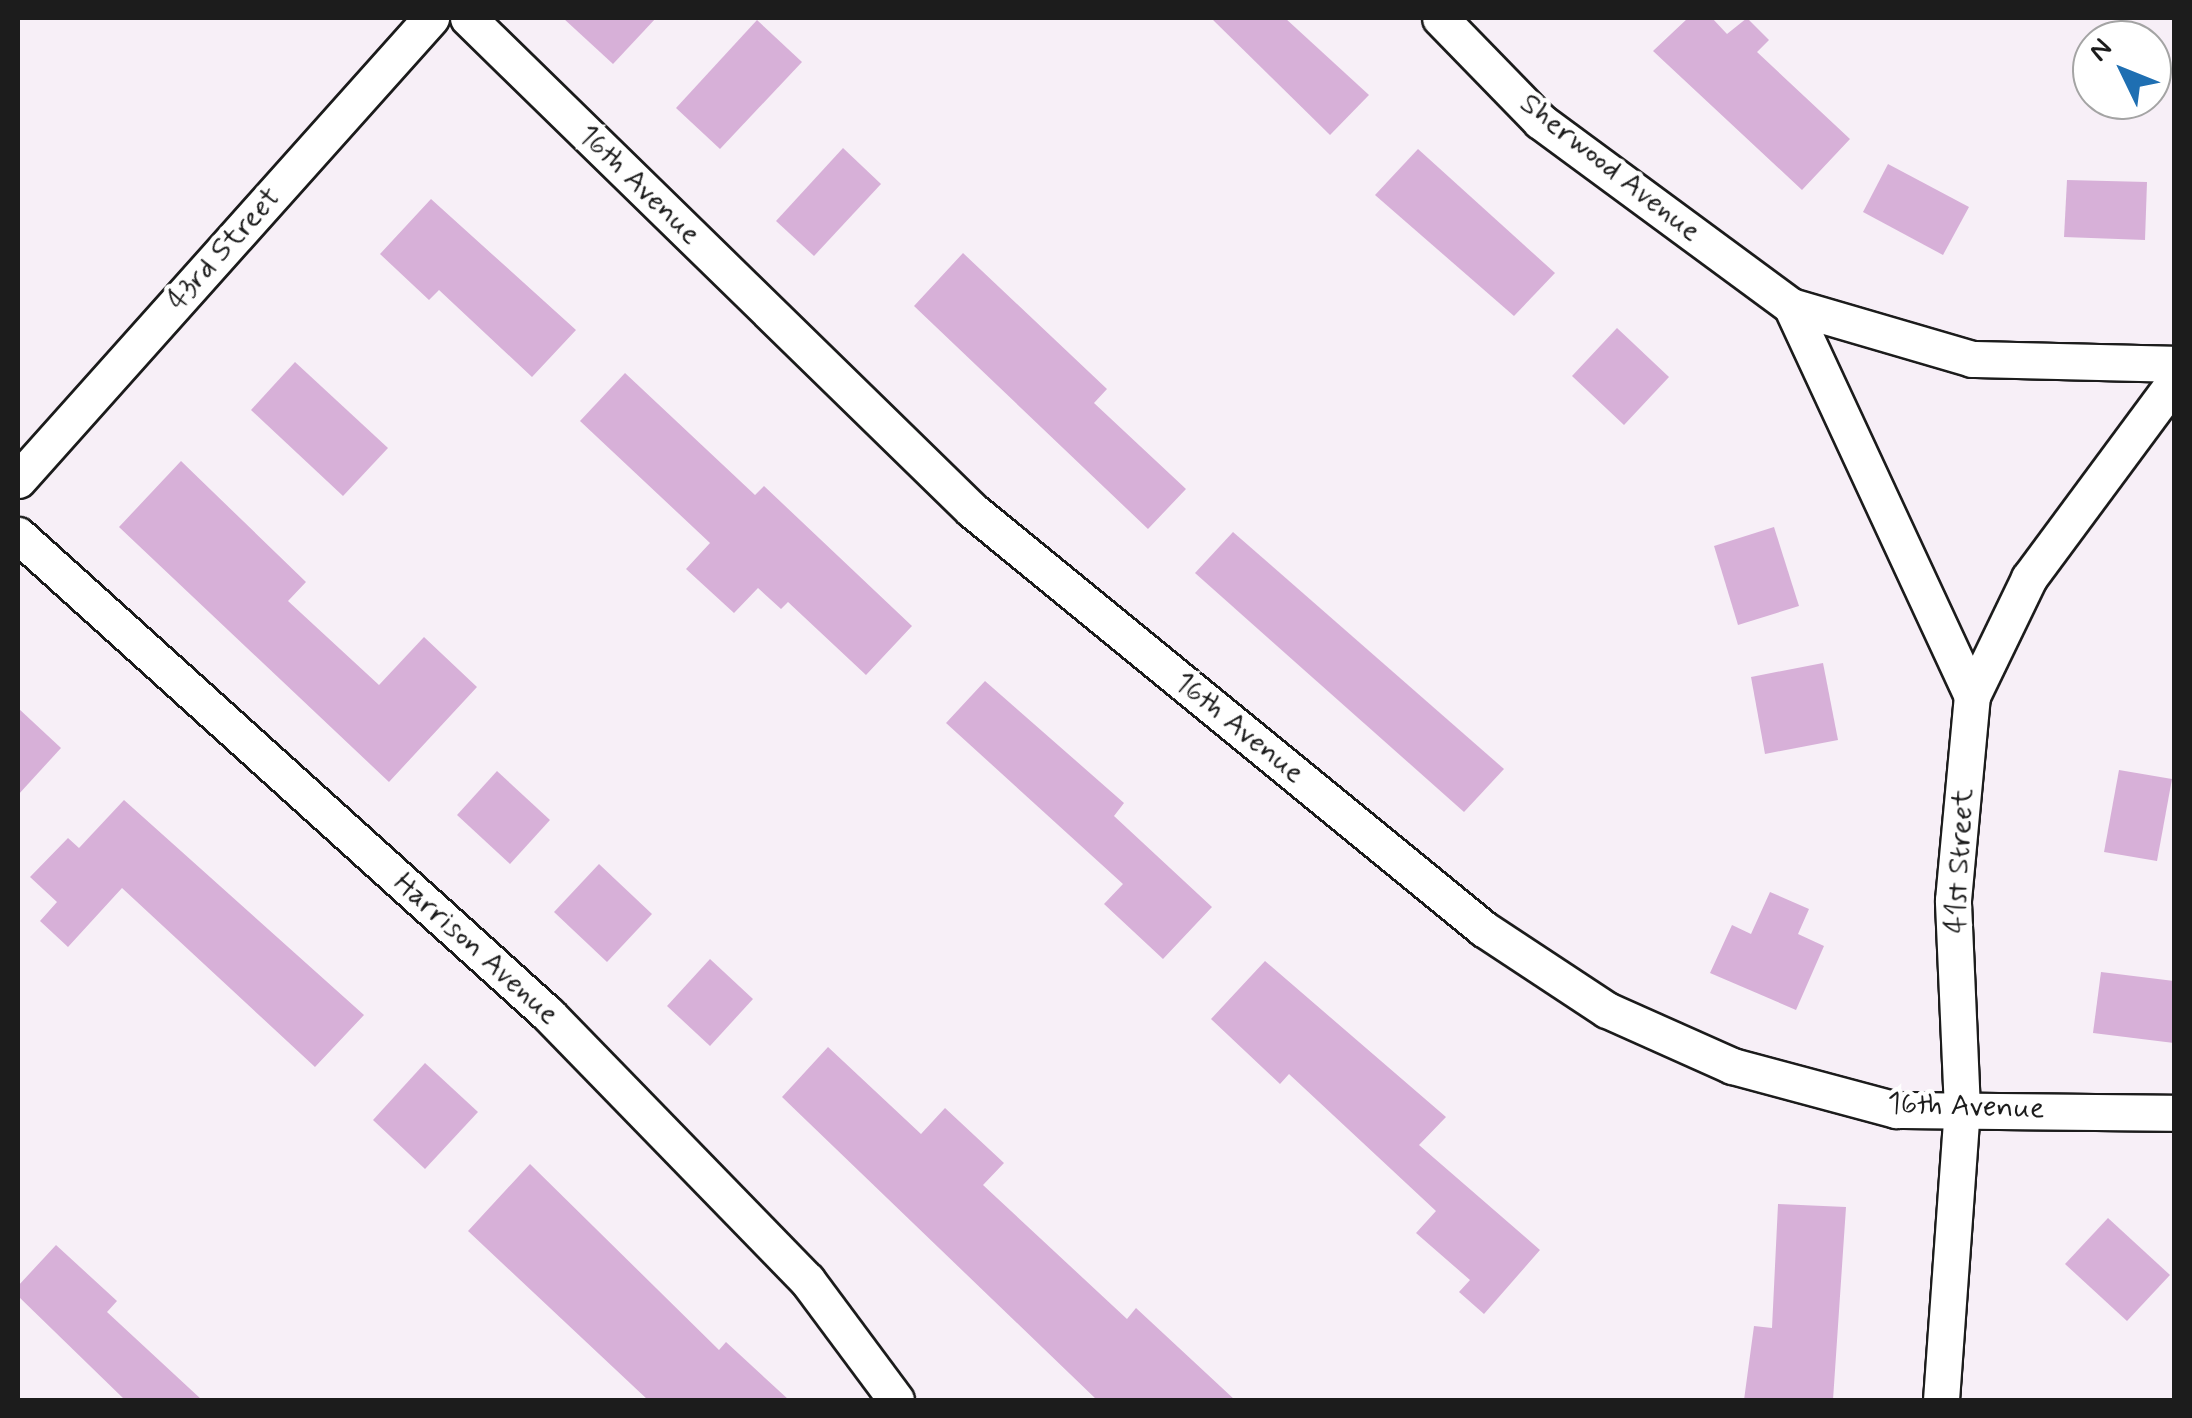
<!DOCTYPE html>
<style>
body{margin:0}
#map{position:relative;width:2192px;height:1418px;overflow:hidden;background:#f7eff7;font-family:Mynerve,sans-serif}
div>[style]{position:absolute}
[style*='--x']{left:calc(var(--x)*1px);top:calc(var(--y)*1px);width:calc(var(--w)*1px);rotate:calc(var(--a)*1deg)}
.building>*{inset:0;background:#d7b0d8}
.roads{filter:drop-shadow(2px 0 #1c1c1c) drop-shadow(-2px 0 #1c1c1c) drop-shadow(0 2px #1c1c1c) drop-shadow(0 -2px #1c1c1c)}
.minor>*{height:35px;margin:-17.5px;padding:0 17.5px;transform-origin:17.5px;border-radius:17.5px;background:#fff}
span{translate:-50% -50%;white-space:nowrap;text-align:center;line-height:1.15;-webkit-text-stroke:9px #fff;paint-order:stroke}
.street-label{font-size:30px;color:#1c1c1c}
.frame{position:absolute;inset:0;border:20px solid #1c1c1c;pointer-events:none}
.north{position:absolute;left:2072px;top:20px;width:100px;height:100px;box-sizing:border-box;background:#fff;border:2px solid #a4a4a4;border-radius:50%;rotate:313deg;font-size:28px;font-weight:700;line-height:40px;text-align:center;color:#1c1c1c}
.north::after{content:'';display:block;margin:auto;width:35px;height:45px;background:#1f6fb2;clip-path:polygon(50% 0,100% 100%,50% 72%,0 100%)}
</style>
<div id="map">
<div class="building">
<div style="clip-path:polygon(563px 18px,656px 18px,613px 64px)"></div>
<div style="clip-path:polygon(1211px 18px,1285px 18px,1369px 95px,1330px 135px)"></div>
<div style="clip-path:polygon(1688px 18px,1712px 18px,1727px 34px,1747px 18px,1769px 40px,1757px 52px,1850px 139px,1802px 190px,1653px 51px)"></div>
<div style="clip-path:polygon(757px 20px,802px 62px,720px 149px,676px 108px)"></div>
<div style="clip-path:polygon(843px 148px,881px 184px,814px 256px,776px 221px)"></div>
<div style="clip-path:polygon(1418px 149px,1555px 273px,1514px 316px,1375px 195px)"></div>
<div style="clip-path:polygon(1888px 164px,1969px 207px,1943px 255px,1863px 212px)"></div>
<div style="clip-path:polygon(2067px 180px,2147px 182px,2145px 240px,2064px 237px)"></div>
<div style="clip-path:polygon(431px 199px,576px 330px,532px 377px,439px 290px,429px 300px,380px 254px)"></div>
<div style="clip-path:polygon(963px 253px,1107px 389px,1094px 403px,1186px 489px,1148px 529px,914px 306px)"></div>
<div style="clip-path:polygon(1617px 328px,1669px 377px,1624px 425px,1572px 376px)"></div>
<div style="clip-path:polygon(295px 362px,388px 448px,343px 496px,251px 410px)"></div>
<div style="clip-path:polygon(625px 373px,755px 495px,764px 486px,912px 626px,866px 675px,788px 602px,781px 609px,758px 588px,734px 613px,686px 569px,710px 543px,580px 421px)"></div>
<div style="clip-path:polygon(181px 461px,306px 582px,288px 601px,379px 685px,424px 637px,477px 687px,389px 782px,119px 527px)"></div>
<div style="clip-path:polygon(1774px 527px,1799px 606px,1738px 625px,1714px 546px)"></div>
<div style="clip-path:polygon(1233px 532px,1504px 769px,1464px 812px,1195px 573px)"></div>
<div style="clip-path:polygon(1823px 663px,1838px 740px,1765px 754px,1751px 677px)"></div>
<div style="clip-path:polygon(985px 681px,1124px 803px,1114px 816px,1212px 907px,1163px 959px,1104px 904px,1123px 884px,946px 723px)"></div>
<div style="clip-path:polygon(18px 708px,61px 748px,18px 795px)"></div>
<div style="clip-path:polygon(2119px 770px,2172px 779px,2157px 861px,2104px 852px)"></div>
<div style="clip-path:polygon(497px 771px,550px 820px,510px 864px,457px 815px)"></div>
<div style="clip-path:polygon(124px 800px,364px 1015px,315px 1067px,122px 888px,68px 947px,40px 921px,57px 902px,30px 877px,68px 838px,79px 848px)"></div>
<div style="clip-path:polygon(599px 864px,652px 914px,607px 962px,554px 912px)"></div>
<div style="clip-path:polygon(1770px 892px,1809px 909px,1798px 934px,1824px 946px,1796px 1010px,1710px 973px,1732px 925px,1751px 934px)"></div>
<div style="clip-path:polygon(710px 959px,753px 999px,710px 1046px,667px 1006px)"></div>
<div style="clip-path:polygon(1265px 961px,1446px 1117px,1419px 1145px,1540px 1250px,1484px 1314px,1459px 1292px,1470px 1280px,1416px 1233px,1436px 1211px,1289px 1074px,1280px 1084px,1211px 1019px)"></div>
<div style="clip-path:polygon(2101px 972px,2174px 981px,2174px 1043px,2093px 1033px)"></div>
<div style="clip-path:polygon(828px 1047px,921px 1134px,945px 1108px,1004px 1163px,983px 1185px,1127px 1319px,1136px 1308px,1235px 1400px,1097px 1400px,782px 1097px)"></div>
<div style="clip-path:polygon(425px 1063px,478px 1112px,425px 1169px,373px 1120px)"></div>
<div style="clip-path:polygon(530px 1164px,719px 1350px,726px 1342px,789px 1400px,648px 1400px,468px 1231px)"></div>
<div style="clip-path:polygon(1778px 1204px,1846px 1207px,1833px 1400px,1744px 1400px,1754px 1326px,1772px 1328px)"></div>
<div style="clip-path:polygon(2108px 1218px,2170px 1275px,2127px 1321px,2065px 1264px)"></div>
<div style="clip-path:polygon(56px 1245px,117px 1301px,107px 1312px,202px 1400px,125px 1400px,18px 1296px,18px 1286px)"></div>
</div>
<div class="roads">
<div class="minor">
<div style="--x:468;--y:18;--w:704;--a:44.31"></div>
<div style="--x:972;--y:510;--w:662;--a:39.3"></div>
<div style="--x:1484;--y:929;--w:147;--a:33.4"></div>
<div style="--x:1607;--y:1010;--w:137;--a:24.1"></div>
<div style="--x:1732;--y:1066;--w:170;--a:15"></div>
<div style="--x:1896;--y:1110;--w:278;--a:0.6"></div>
<div style="--x:1440;--y:18;--w:144;--a:45.8"></div>
<div style="--x:1540;--y:121;--w:312;--a:36.4"></div>
<div style="--x:1791;--y:306;--w:430;--a:65.1"></div>
<div style="--x:1791;--y:306;--w:189;--a:16.3"></div>
<div style="--x:1972;--y:359;--w:202;--a:1.4"></div>
<div style="--x:18;--y:480;--w:620;--a:-48.21"></div>
<div style="--x:18;--y:535;--w:716;--a:42.11"></div>
<div style="--x:549;--y:1015;--w:370;--a:45.8"></div>
<div style="--x:807;--y:1280;--w:149;--a:53.4"></div>
<div style="--x:1941;--y:1400;--w:292;--a:-85.9"></div>
<div style="--x:1962;--y:1109;--w:209;--a:-92.5"></div>
<div style="--x:1953;--y:900;--w:205;--a:-84.7"></div>
<div style="--x:1972;--y:696;--w:131;--a:-64.2"></div>
<div style="--x:2029;--y:578;--w:244;--a:-53.5"></div>
</div>
</div>
<div class="street-label">
<span style="left:1610px;top:168px;rotate:38deg">Sherwood Avenue</span>
<span style="left:639px;top:185px;rotate:44deg">16th Avenue</span>
<span style="left:224px;top:249px;rotate:-48deg">43rd Street</span>
<span style="left:1239px;top:728px;rotate:39deg">16th Avenue</span>
<span style="left:1960px;top:861px;rotate:-87deg">41st Street</span>
<span style="left:476px;top:949px;rotate:42deg">Harrison Avenue</span>
<span style="left:1966px;top:1107px;rotate:2deg">16th Avenue</span>
</div>
<div class="frame"></div>
<div class="north">N</div>
</div>
